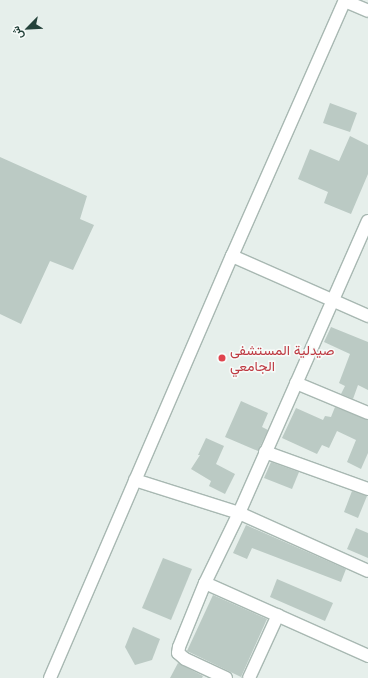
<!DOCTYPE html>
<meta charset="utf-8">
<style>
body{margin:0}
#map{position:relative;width:368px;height:678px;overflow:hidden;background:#e6efeb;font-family:"PT Sans",Vazirmatn,sans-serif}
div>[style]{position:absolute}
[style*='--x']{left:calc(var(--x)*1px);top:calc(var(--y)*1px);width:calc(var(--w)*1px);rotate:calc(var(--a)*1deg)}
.building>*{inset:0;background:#bbcac4}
.roads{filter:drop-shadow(1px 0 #a8b8b2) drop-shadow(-1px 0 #a8b8b2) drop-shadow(0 1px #a8b8b2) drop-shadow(0 -1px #a8b8b2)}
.minor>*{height:12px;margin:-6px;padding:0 6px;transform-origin:6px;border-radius:6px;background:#fff}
.dots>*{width:11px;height:11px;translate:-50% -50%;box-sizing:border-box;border:2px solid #f7fbf9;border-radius:50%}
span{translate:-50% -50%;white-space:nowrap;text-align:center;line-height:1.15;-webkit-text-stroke:3px #f7fbf9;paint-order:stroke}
.health-label{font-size:14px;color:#be3a42}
.left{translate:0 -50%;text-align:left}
.north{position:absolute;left:8px;top:8px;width:40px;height:40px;-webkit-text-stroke:3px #f7fbf9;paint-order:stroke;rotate:246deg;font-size:11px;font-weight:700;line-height:16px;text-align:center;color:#24423a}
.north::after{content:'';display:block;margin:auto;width:14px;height:18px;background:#24423a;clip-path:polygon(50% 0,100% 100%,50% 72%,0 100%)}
</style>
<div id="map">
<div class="building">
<div style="clip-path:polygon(330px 103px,357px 113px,350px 132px,323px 123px)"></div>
<div style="clip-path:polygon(350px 136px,368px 145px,368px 174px,351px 214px,324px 203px,328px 192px,298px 179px,310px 149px,339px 161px)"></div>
<div style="clip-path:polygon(0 157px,87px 196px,80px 219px,94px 225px,73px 270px,50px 261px,21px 324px,0 314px)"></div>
<div style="clip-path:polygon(331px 327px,368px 342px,368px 390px,358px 385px,353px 399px,341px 394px,345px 386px,339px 383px,350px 354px,324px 342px)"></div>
<div style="clip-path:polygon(241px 401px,268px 413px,262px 427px,268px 430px,258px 451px,225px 437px)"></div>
<div style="clip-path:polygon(335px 407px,368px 420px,368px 453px,361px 469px,347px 462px,356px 440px,337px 431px,329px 448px,322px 445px,317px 454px,282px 438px,296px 408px,323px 420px,325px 416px,331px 417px)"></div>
<div style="clip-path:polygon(206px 438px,224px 446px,216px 464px,235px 474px,225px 494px,209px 486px,211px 481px,191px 469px,200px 455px,198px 455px)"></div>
<div style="clip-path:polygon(271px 462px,299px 472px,292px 489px,264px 478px)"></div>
<div style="clip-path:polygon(352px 491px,367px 496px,358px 518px,344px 512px)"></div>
<div style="clip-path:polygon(246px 525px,346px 569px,341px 582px,252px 548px,247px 559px,233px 553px)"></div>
<div style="clip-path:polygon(356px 528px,368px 533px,368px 558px,347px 549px)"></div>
<div style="clip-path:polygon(163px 558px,192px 569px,171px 620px,142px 608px)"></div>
<div style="clip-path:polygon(277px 579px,333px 603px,325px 621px,270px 597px)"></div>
<div style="clip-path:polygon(213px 595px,267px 619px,241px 677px,187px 651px)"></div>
<div style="clip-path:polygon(133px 627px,160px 639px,152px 660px,135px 665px,125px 647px)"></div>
<div style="clip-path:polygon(178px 663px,203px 676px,202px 678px,170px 678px)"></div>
</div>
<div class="roads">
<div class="minor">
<div style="--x:345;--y:1;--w:25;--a:23"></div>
<div style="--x:232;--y:256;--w:149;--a:23.8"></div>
<div style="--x:296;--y:383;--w:78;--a:22.6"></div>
<div style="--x:265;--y:452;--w:109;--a:19.8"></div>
<div style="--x:135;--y:480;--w:109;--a:17.6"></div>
<div style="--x:239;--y:513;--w:141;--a:24.2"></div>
<div style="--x:205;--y:583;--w:179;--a:24.1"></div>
<div style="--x:50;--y:678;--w:460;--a:-66.7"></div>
<div style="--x:232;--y:256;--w:280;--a:-66.2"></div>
<div style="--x:226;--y:678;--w:45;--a:-155.1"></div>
<div style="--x:185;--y:659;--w:9;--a:-139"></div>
<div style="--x:178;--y:653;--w:6;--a:-81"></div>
<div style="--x:179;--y:647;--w:69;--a:-67.9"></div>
<div style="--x:205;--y:583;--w:78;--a:-64.1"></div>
<div style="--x:239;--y:513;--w:319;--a:-66.2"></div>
<div style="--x:249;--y:678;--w:69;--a:-65.3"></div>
</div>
</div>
<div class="dots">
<div style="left:222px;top:358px;background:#e0444e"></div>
</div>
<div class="health-label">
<span class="left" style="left:230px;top:358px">صيدلية المستشفى<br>الجامعي</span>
</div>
<div class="north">ش</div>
</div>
